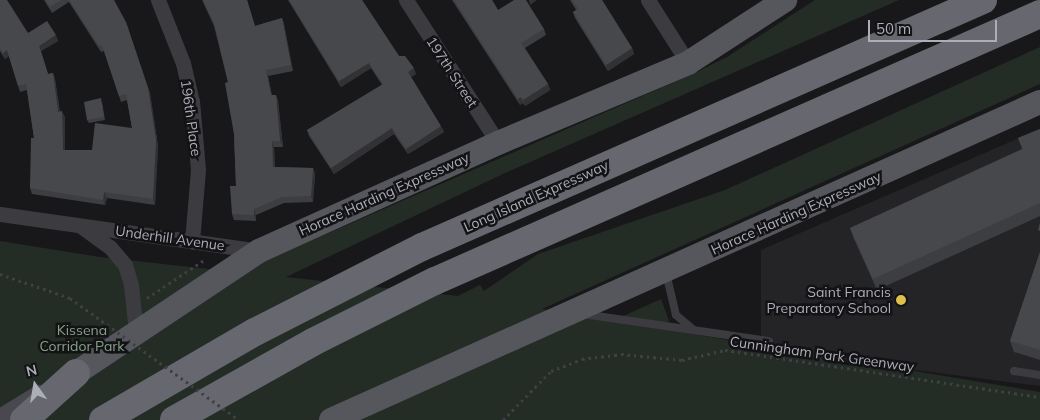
<!DOCTYPE html>
<style>
body{margin:0}
#map{position:relative;width:1040px;height:420px;overflow:hidden;background:#18181a;font-family:Mulish,sans-serif}
div>[style]{position:absolute}
[style*='--x']{left:calc(var(--x)*1px);top:calc(var(--y)*1px);width:calc(var(--w)*1px);rotate:calc(var(--a)*1deg)}
.built>*{inset:0;background:#242427}
.green>*{inset:0;background:#242c26}
.path>*{height:3px;margin-top:-1.5px;transform-origin:0;background:repeating-linear-gradient(90deg,#3f4045 0 2.5px,transparent 0 6.5px)}
.service>*{height:8px;margin:-4px;padding:0 4px;transform-origin:4px;border-radius:4px;background:#3b3b40}
.minor>*{height:15px;margin:-7.5px;padding:0 7.5px;transform-origin:7.5px;border-radius:7.5px;background:#3b3b40}
.secondary>*{height:21px;margin:-10.5px;padding:0 10.5px;transform-origin:10.5px;border-radius:10.5px;background:#48484e}
.primary>*{height:24px;margin:-12px;padding:0 12px;transform-origin:12px;border-radius:12px;background:#56565d}
.motorway>*{height:28px;margin:-14px;padding:0 14px;transform-origin:14px;border-radius:14px;background:#66676f}
.path-bridge>*{height:3px;margin-top:-1.5px;transform-origin:0;background:repeating-linear-gradient(90deg,#3f4045 0 2.5px,transparent 0 6.5px)}
.wall>*{inset:0;background:#3d3e41}
.shaded-wall>*{inset:0;background:#323235}
.building>*{inset:0;background:#47484c}
.dots>*{width:14px;height:14px;translate:-50% -50%;box-sizing:border-box;border:2px solid #131315;border-radius:50%}
span{translate:-50% -50%;white-space:nowrap;text-align:center;line-height:1.15;-webkit-text-stroke:5px #131315;paint-order:stroke}
.street-label{font-size:14px;color:#acaeb8}
.poi-label{font-size:14px;color:#acaeb8}
.right{translate:-100% -50%;text-align:right}
.park-label{font-size:14px;color:#85a18a}
.north{position:absolute;left:10px;top:360px;width:50px;height:50px;-webkit-text-stroke:4px #131315;paint-order:stroke;rotate:347deg;font-size:14px;font-weight:700;line-height:20px;text-align:center;color:#acaeb8}
.north::after{content:'';display:block;margin:auto;width:18px;height:22px;background:#acaeb8;clip-path:polygon(50% 0,100% 100%,50% 72%,0 100%)}
.scale{position:absolute;left:868px;top:20px;width:129px;height:22px;box-sizing:border-box;border:2px solid #acaeb8;border-top:0;padding-left:6px;font-size:15px;line-height:18px;white-space:nowrap;color:#acaeb8;-webkit-text-stroke:4px #131315;paint-order:stroke}
</style>
<div id="map">
<div class="built">
<div style="clip-path:polygon(1040px 129px,1040px 386px,761px 350px,761px 250px)"></div>
</div>
<div class="green">
<div style="clip-path:polygon(815px 0,899px 0,505px 173px,286px 277px,458px 296px,480px 285px,484px 291px,538px 254px,725px 190px,1040px 47px,1040px 84px,542px 309px,1040px 392px,1040px 420px,0 420px,0 241px,100px 257px,244px 273px,258px 264px,695px 73px,727px 57px)"></div>
<div style="clip-path:polygon(661px 299px,669px 321px,665px 323px,621px 317px)"></div>
</div>
<div class="path">
<div style="--x:0;--y:274;--w:74;--a:18.9"></div>
<div style="--x:147;--y:298;--w:71;--a:-33.5"></div>
<div style="--x:503;--y:420;--w:69;--a:-45.6"></div>
<div style="--x:551;--y:371;--w:33;--a:-21"></div>
<div style="--x:582;--y:359;--w:39;--a:-7"></div>
<div style="--x:621;--y:354;--w:61;--a:5.6"></div>
<div style="--x:682;--y:360;--w:44;--a:-13.1"></div>
<div style="--x:725;--y:350;--w:318;--a:8.5"></div>
</div>
<div class="service">
<div style="--x:666;--y:273;--w:43;--a:76.6"></div>
<div style="--x:676;--y:315;--w:23;--a:40"></div>
<div style="--x:583;--y:314;--w:188;--a:8.3"></div>
<div style="--x:1014;--y:371;--w:26;--a:9"></div>
</div>
<div class="minor">
<div style="--x:158;--y:0;--w:68;--a:68.4"></div>
<div style="--x:183;--y:63;--w:39;--a:77"></div>
<div style="--x:192;--y:101;--w:69;--a:85"></div>
<div style="--x:198;--y:170;--w:72;--a:94.8"></div>
<div style="--x:406;--y:0;--w:170;--a:57.2"></div>
<div style="--x:648;--y:0;--w:75;--a:57.6"></div>
<div style="--x:0;--y:214;--w:262;--a:8.1"></div>
<div style="--x:82;--y:227;--w:34;--a:36"></div>
<div style="--x:110;--y:247;--w:23;--a:50"></div>
<div style="--x:125;--y:265;--w:21;--a:73"></div>
<div style="--x:131;--y:285;--w:47;--a:83.9"></div>
</div>
<div class="secondary">
<div style="--x:0;--y:419;--w:46;--a:-31.6"></div>
</div>
<div class="primary">
<div style="--x:76;--y:373;--w:220;--a:-33.7"></div>
<div style="--x:259;--y:251;--w:262;--a:-24.3"></div>
<div style="--x:498;--y:143;--w:206;--a:-22.8"></div>
<div style="--x:688;--y:63;--w:116;--a:-33"></div>
<div style="--x:331;--y:420;--w:777;--a:-24.16"></div>
</div>
<div class="motorway">
<div style="--x:24;--y:420;--w:70;--a:-42.1"></div>
<div style="--x:103;--y:420;--w:176;--a:-30.1"></div>
<div style="--x:255;--y:332;--w:187;--a:-27"></div>
<div style="--x:422;--y:247;--w:613;--a:-23.76"></div>
<div style="--x:174;--y:420;--w:159;--a:-29.3"></div>
<div style="--x:313;--y:342;--w:136;--a:-26.6"></div>
<div style="--x:435;--y:281;--w:661;--a:-23.81"></div>
</div>
<div class="path-bridge">
<div style="--x:70;--y:298;--w:208;--a:35.8"></div>
</div>
<div class="wall">
<div style="clip-path:polygon(0 0,28px 33px,58px 41px,41px 51px,48px 74px,53px 73px,55px 79px,60px 112px,65px 117px,65px 150px,92px 150px,132px 128px,127px 100px,121px 102px,104px 51px,101px 52px,69px 2px,52px 13px,44px 0,114px 0,150px 93px,158px 146px,155px 205px,107px 198px,105px 205px,32px 194px,30px 188px,34px 138px,27px 90px,20px 92px,9px 56px,5px 59px,0 51px)"></div>
<div style="clip-path:polygon(202px 0,247px 0,255px 26px,282px 18px,284px 24px,293px 71px,268px 76px,272px 95px,276px 95px,278px 101px,283px 147px,274px 147px,275px 167px,313px 168px,315px 174px,313px 202px,284px 203px,256px 215px,256px 221px,234px 220px,232px 214px,236px 186px,234px 134px,228px 82px,214px 26px)"></div>
<div style="clip-path:polygon(288px 0,362px 0,399px 56px,416px 74px,411px 77px,444px 132px,408px 154px,394px 134px,334px 174px,309px 136px,307px 130px,382px 85px,371px 68px,341px 87px)"></div>
<div style="clip-path:polygon(452px 0,492px 0,498px 10px,544px 29px,546px 35px,525px 48px,548px 84px,550px 90px,525px 106px,523px 103px,520px 105px)"></div>
<div style="clip-path:polygon(570px 0,602px 0,632px 48px,634px 54px,608px 71px,575px 18px,573px 12px,576px 10px)"></div>
<div style="clip-path:polygon(102px 102px,105px 120px,89px 123px,87px 120px)"></div>
<div style="clip-path:polygon(1040px 129px,1040px 216px,877px 290px,854px 239px,850px 228px,1022px 149px,1018px 138px)"></div>
<div style="clip-path:polygon(1040px 252px,1040px 360px,1014px 352px,1010px 341px)"></div>
</div>
<div class="shaded-wall">
<div style="clip-path:polygon(529px 0,537px 0,530px 5px)"></div>
<div style="clip-path:polygon(282px 18px,284px 24px,293px 71px,291px 65px)"></div>
<div style="clip-path:polygon(126px 22px,150px 93px,158px 146px,155px 205px,153px 199px)"></div>
<div style="clip-path:polygon(56px 35px,58px 41px,41px 51px,39px 46px)"></div>
<div style="clip-path:polygon(632px 48px,634px 54px,608px 71px,606px 65px)"></div>
<div style="clip-path:polygon(7px 50px,9px 56px,5px 59px,3px 53px)"></div>
<div style="clip-path:polygon(369px 63px,371px 68px,341px 87px,339px 81px)"></div>
<div style="clip-path:polygon(414px 68px,416px 74px,410px 78px,408px 72px)"></div>
<div style="clip-path:polygon(266px 70px,268px 76px,273px 101px,271px 95px)"></div>
<div style="clip-path:polygon(53px 73px,55px 79px,60px 118px,58px 112px)"></div>
<div style="clip-path:polygon(548px 84px,550px 90px,525px 106px,523px 100px)"></div>
<div style="clip-path:polygon(276px 95px,278px 101px,283px 147px,280px 141px)"></div>
<div style="clip-path:polygon(521px 97px,523px 103px,520px 105px,518px 99px)"></div>
<div style="clip-path:polygon(62px 111px,65px 117px,65px 156px,63px 150px)"></div>
<div style="clip-path:polygon(441px 126px,444px 132px,408px 154px,406px 149px)"></div>
<div style="clip-path:polygon(392px 128px,394px 134px,334px 174px,331px 168px)"></div>
<div style="clip-path:polygon(272px 141px,274px 147px,275px 173px,273px 167px)"></div>
<div style="clip-path:polygon(313px 168px,315px 174px,313px 202px,311px 196px)"></div>
<div style="clip-path:polygon(104px 192px,107px 198px,105px 205px,103px 200px)"></div>
<div style="clip-path:polygon(254px 209px,256px 215px,256px 221px,254px 215px)"></div>
</div>
<div class="building">
<div style="clip-path:polygon(0 0,7px 0,28px 33px,47px 21px,56px 35px,39px 46px,48px 74px,53px 73px,58px 112px,62px 111px,63px 150px,92px 150px,95px 123px,132px 128px,126px 94px,119px 96px,102px 45px,99px 46px,69px 0,114px 0,126px 22px,148px 88px,156px 140px,153px 199px,104px 192px,103px 200px,30px 188px,31px 138px,34px 138px,26px 84px,18px 86px,7px 50px,3px 53px,0 49px)"></div>
<div style="clip-path:polygon(45px 0,61px 0,50px 7px)"></div>
<div style="clip-path:polygon(203px 0,247px 0,255px 26px,282px 18px,291px 65px,266px 70px,271px 95px,276px 95px,280px 141px,272px 141px,273px 167px,313px 168px,311px 196px,282px 197px,254px 209px,254px 215px,232px 214px,230px 186px,236px 186px,234px 134px,225px 83px,228px 82px,214px 23px)"></div>
<div style="clip-path:polygon(289px 0,362px 0,399px 56px,405px 56px,414px 68px,408px 72px,441px 126px,406px 149px,392px 128px,331px 168px,307px 130px,383px 84px,369px 63px,339px 81px)"></div>
<div style="clip-path:polygon(454px 0,492px 0,498px 10px,514px 0,526px 0,544px 29px,521px 43px,548px 84px,523px 100px,521px 97px,518px 99px)"></div>
<div style="clip-path:polygon(572px 0,602px 0,632px 48px,606px 65px,573px 12px,578px 9px)"></div>
<div style="clip-path:polygon(101px 98px,104px 117px,87px 120px,84px 102px)"></div>
<div style="clip-path:polygon(1040px 129px,1040px 203px,873px 279px,850px 228px,1023px 149px,1018px 138px)"></div>
<div style="clip-path:polygon(1040px 223px,1040px 231px,1038px 230px)"></div>
<div style="clip-path:polygon(1040px 252px,1040px 350px,1010px 341px)"></div>
</div>
<div class="dots">
<div style="left:901px;top:300px;background:#dec14b"></div>
</div>
<div class="street-label">
<span style="left:452px;top:72px;rotate:57deg">197th Street</span>
<span style="left:191px;top:118px;rotate:82deg">196th Place</span>
<span style="left:384px;top:194px;rotate:-24deg">Horace Harding Expressway</span>
<span style="left:536px;top:196px;rotate:-24deg">Long Island Expressway</span>
<span style="left:796px;top:213px;rotate:-24deg">Horace Harding Expressway</span>
<span style="left:170px;top:238px;rotate:8deg">Underhill Avenue</span>
<span style="left:822px;top:354px;rotate:8deg">Cunningham Park Greenway</span>
</div>
<div class="poi-label">
<span class="right" style="left:891px;top:300px">Saint Francis<br>Preparatory School</span>
</div>
<div class="park-label">
<span style="left:82px;top:338px">Kissena<br>Corridor Park</span>
</div>
<div class="north">N</div>
<div class="scale">50 m</div>
</div>
